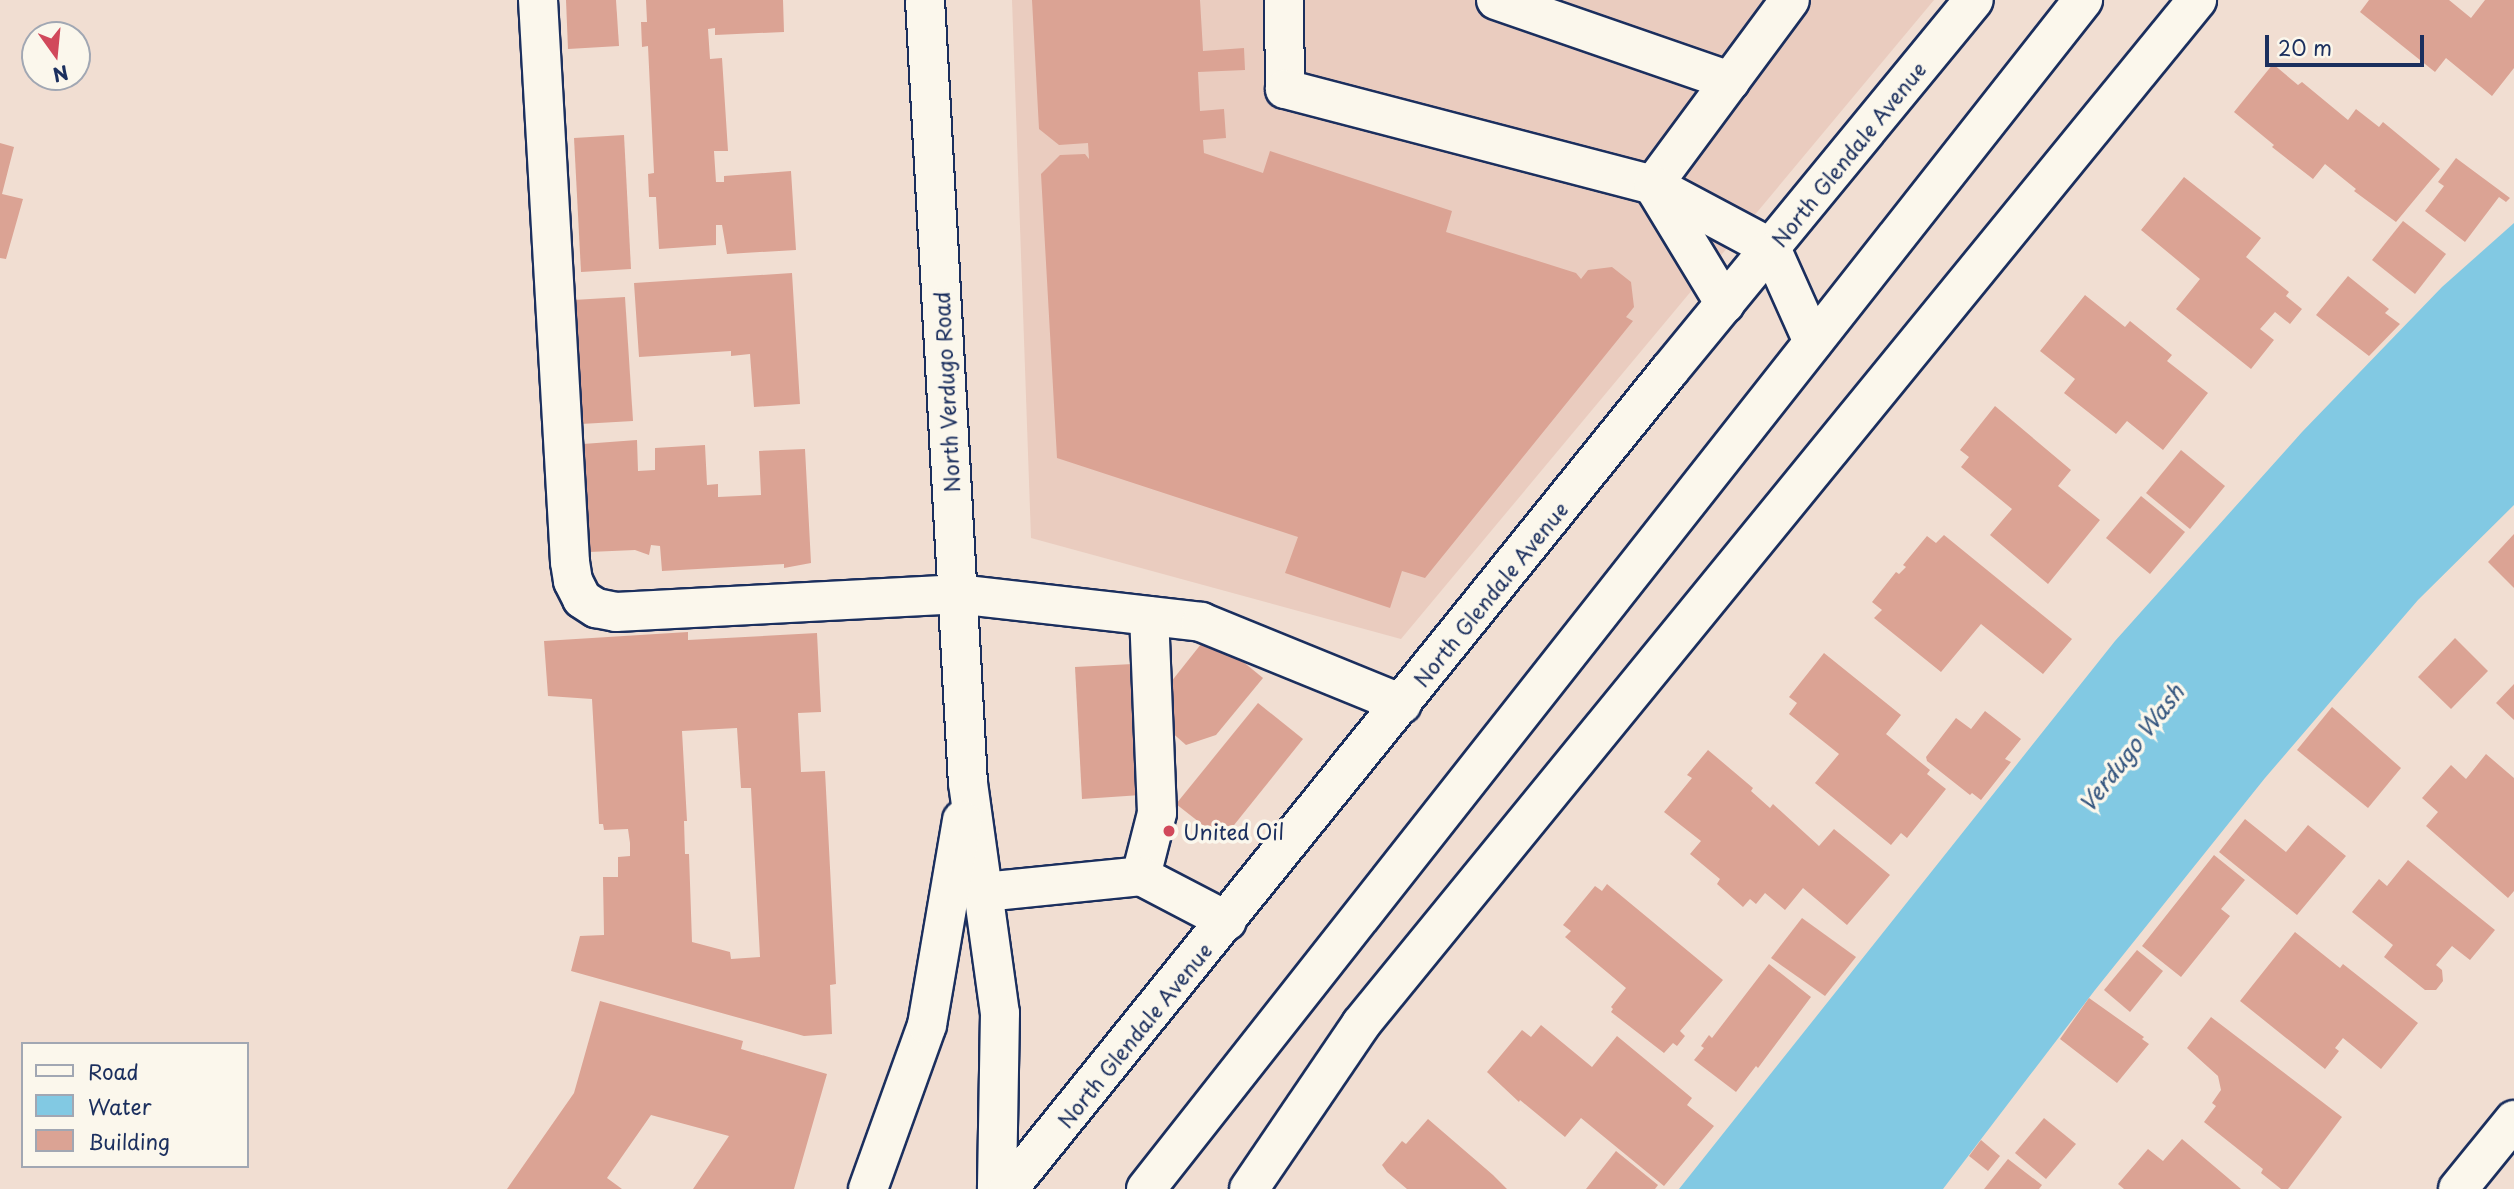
<!DOCTYPE html>
<style>
body{margin:0}
#map{position:relative;width:2514px;height:1189px;overflow:hidden;background:#f1ded2;font-family:"Playpen Sans",sans-serif}
div>[style]{position:absolute}
[style*='--x']{left:calc(var(--x)*1px);top:calc(var(--y)*1px);width:calc(var(--w)*1px);rotate:calc(var(--a)*1deg)}
.built>*{inset:0;background:#eaccbf}
.water>*{inset:0;background:#82c9e3}
.building>*{inset:0;background:#dba394}
.roads{filter:drop-shadow(2px 0 #1b2f5e) drop-shadow(-2px 0 #1b2f5e) drop-shadow(0 2px #1b2f5e) drop-shadow(0 -2px #1b2f5e)}
.minor>*{height:38px;margin:-19px;padding:0 19px;transform-origin:19px;border-radius:19px;background:#fbf7ec}
.major>*{height:38px;margin:-19px;padding:0 19px;transform-origin:19px;border-radius:19px;background:#fbf7ec}
.dots>*{width:19px;height:19px;translate:-50% -50%;box-sizing:border-box;border:4px solid #fbf7ec;border-radius:50%}
span{translate:-50% -50%;white-space:nowrap;text-align:center;line-height:1.15;-webkit-text-stroke:7px #fbf7ec;paint-order:stroke}
.street-label{font-size:21px;color:#1b2f5e}
.poi-label{font-size:21px;color:#1b2f5e}
.left{translate:0 -50%;text-align:left}
.water-label{font-size:23px;color:#35567f;font-style:italic}
.legend{position:absolute;left:21px;top:1042px;width:228px;height:126px;box-sizing:border-box;background:#fbf7ec;border:2px solid #a1a7b3;margin:0;padding:9px 12px;list-style:none;font-size:21px;color:#1b2f5e}
.legend li{display:flex;align-items:center;gap:14px;height:35px}
.legend b{width:35px;border:2px solid #a1a7b3}
.north{position:absolute;left:21px;top:21px;width:70px;height:70px;box-sizing:border-box;background:#fbf7ec;border:2px solid #a1a7b3;border-radius:50%;rotate:165deg;font-size:19px;font-weight:700;line-height:28px;text-align:center;color:#1b2f5e}
.north::after{content:'';display:block;margin:auto;width:24px;height:32px;background:#d1495b;clip-path:polygon(50% 0,100% 100%,50% 72%,0 100%)}
.scale{position:absolute;left:2265px;top:35px;width:159px;height:32px;box-sizing:border-box;border:4px solid #1b2f5e;border-top:0;padding-left:9px;font-size:21px;line-height:24px;white-space:nowrap;color:#1b2f5e;-webkit-text-stroke:5px #fbf7ec;paint-order:stroke}
</style>
<div id="map">
<div class="built">
<div style="clip-path:polygon(1012px 0,1934px 0,1401px 639px,1031px 538px)"></div>
</div>
<div class="water">
<div style="clip-path:polygon(2514px 223px,2514px 505px,2418px 600px,2265px 778px,2095px 990px,1943px 1189px,1679px 1189px,2115px 641px,2302px 432px,2442px 287px)"></div>
</div>
<div class="building">
<div style="clip-path:polygon(566px 0,616px 0,619px 46px,568px 49px)"></div>
<div style="clip-path:polygon(646px 0,783px 0,784px 32px,715px 35px,715px 28px,708px 29px,710px 59px,722px 58px,728px 151px,714px 151px,716px 182px,724px 182px,724px 176px,791px 171px,796px 250px,727px 254px,722px 225px,716px 225px,716px 245px,659px 249px,656px 197px,649px 197px,648px 174px,654px 173px,648px 46px,642px 47px,641px 22px,647px 22px)"></div>
<div style="clip-path:polygon(1032px 0,1200px 0,1203px 51px,1244px 48px,1245px 70px,1198px 72px,1200px 111px,1224px 109px,1226px 138px,1203px 140px,1204px 153px,1263px 173px,1270px 151px,1452px 211px,1446px 232px,1576px 273px,1581px 279px,1588px 270px,1612px 267px,1631px 282px,1634px 307px,1626px 317px,1633px 321px,1425px 578px,1402px 571px,1390px 608px,1285px 573px,1298px 537px,1057px 458px,1041px 174px,1060px 155px,1085px 154px,1089px 159px,1088px 143px,1059px 145px,1039px 129px)"></div>
<div style="clip-path:polygon(2369px 0,2449px 0,2471px 18px,2485px 0,2514px 0,2514px 68px,2492px 96px,2446px 58px,2435px 72px,2360px 12px)"></div>
<div style="clip-path:polygon(2273px 64px,2298px 85px,2302px 82px,2348px 120px,2356px 109px,2379px 127px,2383px 122px,2440px 169px,2396px 222px,2354px 191px,2356px 189px,2325px 164px,2313px 179px,2272px 147px,2274px 145px,2234px 112px)"></div>
<div style="clip-path:polygon(624px 135px,631px 269px,581px 272px,574px 138px)"></div>
<div style="clip-path:polygon(0 143px,14px 147px,2px 194px,23px 199px,6px 259px,0 258px)"></div>
<div style="clip-path:polygon(2456px 158px,2510px 198px,2506px 202px,2499px 197px,2465px 242px,2425px 211px,2444px 186px,2438px 182px)"></div>
<div style="clip-path:polygon(2184px 177px,2261px 238px,2246px 257px,2289px 292px,2286px 296px,2302px 309px,2290px 324px,2275px 312px,2260px 329px,2274px 340px,2251px 369px,2176px 309px,2200px 279px,2141px 230px)"></div>
<div style="clip-path:polygon(2403px 221px,2446px 254px,2415px 294px,2372px 260px)"></div>
<div style="clip-path:polygon(792px 273px,800px 404px,754px 407px,750px 354px,731px 356px,731px 351px,639px 357px,634px 283px)"></div>
<div style="clip-path:polygon(2348px 276px,2389px 309px,2385px 313px,2400px 324px,2369px 356px,2316px 315px)"></div>
<div style="clip-path:polygon(2085px 295px,2125px 327px,2130px 321px,2172px 355px,2167px 361px,2208px 393px,2163px 450px,2127px 421px,2116px 434px,2064px 393px,2075px 379px,2040px 351px)"></div>
<div style="clip-path:polygon(625px 297px,633px 421px,581px 424px,573px 300px)"></div>
<div style="clip-path:polygon(1995px 406px,2071px 470px,2058px 486px,2100px 520px,2048px 584px,1990px 535px,2012px 509px,1961px 467px,1969px 457px,1960px 450px)"></div>
<div style="clip-path:polygon(637px 440px,638px 471px,655px 470px,655px 448px,705px 445px,707px 485px,718px 484px,718px 497px,761px 495px,759px 451px,805px 449px,811px 563px,784px 568px,784px 564px,662px 571px,660px 546px,651px 545px,649px 555px,635px 550px,589px 552px,583px 444px)"></div>
<div style="clip-path:polygon(2181px 450px,2225px 486px,2190px 529px,2146px 493px)"></div>
<div style="clip-path:polygon(2141px 496px,2185px 532px,2150px 574px,2106px 538px)"></div>
<div style="clip-path:polygon(2514px 534px,2514px 588px,2488px 562px)"></div>
<div style="clip-path:polygon(1944px 535px,2072px 639px,2043px 674px,1981px 624px,1941px 672px,1874px 618px,1882px 610px,1872px 602px,1896px 572px,1899px 574px,1906px 567px,1903px 565px,1927px 536px,1936px 543px)"></div>
<div style="clip-path:polygon(evenodd,688px 632px,688px 640px,817px 633px,821px 712px,798px 713px,801px 772px,825px 771px,836px 984px,830px 985px,832px 1034px,804px 1036px,571px 971px,580px 936px,604px 935px,603px 877px,618px 877px,618px 857px,630px 856px,630px 843px,628px 829px,604px 830px,603px 824px,599px 824px,592px 699px,548px 696px,544px 641px,688px 632px,737px 728px,741px 788px,751px 788px,760px 957px,731px 959px,730px 952px,692px 942px,689px 854px,685px 854px,684px 821px,687px 821px,682px 731px,737px 728px)"></div>
<div style="clip-path:polygon(1209px 634px,1263px 678px,1216px 735px,1186px 745px,1161px 723px,1163px 692px)"></div>
<div style="clip-path:polygon(2455px 638px,2488px 671px,2451px 709px,2418px 677px)"></div>
<div style="clip-path:polygon(1824px 653px,1901px 715px,1886px 734px,1930px 770px,1927px 774px,1946px 789px,1907px 838px,1901px 833px,1891px 845px,1815px 783px,1839px 754px,1789px 714px,1797px 703px,1789px 697px)"></div>
<div style="clip-path:polygon(1133px 664px,1141px 795px,1082px 799px,1075px 667px)"></div>
<div style="clip-path:polygon(2514px 684px,2514px 720px,2496px 703px)"></div>
<div style="clip-path:polygon(1258px 703px,1303px 739px,1222px 840px,1176px 804px)"></div>
<div style="clip-path:polygon(2332px 707px,2401px 768px,2368px 808px,2297px 750px)"></div>
<div style="clip-path:polygon(1985px 711px,2021px 739px,2005px 759px,2011px 762px,1981px 800px,1972px 793px,1970px 795px,1927px 761px,1926px 757px,1956px 718px,1971px 729px)"></div>
<div style="clip-path:polygon(1708px 750px,1753px 788px,1751px 791px,1770px 808px,1773px 804px,1819px 846px,1834px 829px,1890px 875px,1847px 925px,1803px 888px,1785px 910px,1765px 893px,1756px 904px,1750px 899px,1743px 907px,1717px 884px,1720px 879px,1690px 854px,1701px 841px,1664px 812px,1692px 778px,1687px 775px)"></div>
<div style="clip-path:polygon(2486px 754px,2514px 778px,2514px 891px,2508px 898px,2426px 826px,2438px 812px,2422px 798px,2451px 765px,2466px 779px)"></div>
<div style="clip-path:polygon(2245px 819px,2286px 852px,2308px 825px,2346px 856px,2297px 915px,2219px 852px)"></div>
<div style="clip-path:polygon(2214px 855px,2245px 880px,2221px 909px,2230px 916px,2181px 977px,2142px 946px)"></div>
<div style="clip-path:polygon(2408px 860px,2495px 930px,2470px 960px,2452px 946px,2436px 965px,2442px 970px,2443px 981px,2436px 990px,2425px 990px,2384px 957px,2393px 945px,2352px 912px,2379px 879px,2387px 886px)"></div>
<div style="clip-path:polygon(1607px 884px,1723px 980px,1680px 1031px,1685px 1036px,1677px 1046px,1673px 1043px,1664px 1053px,1611px 1012px,1613px 1009px,1611px 1007px,1626px 988px,1565px 937px,1571px 931px,1563px 925px,1595px 886px,1602px 891px)"></div>
<div style="clip-path:polygon(1802px 918px,1856px 957px,1825px 996px,1771px 958px)"></div>
<div style="clip-path:polygon(2295px 932px,2340px 968px,2343px 964px,2418px 1023px,2381px 1069px,2343px 1038px,2335px 1048px,2339px 1051px,2325px 1069px,2240px 1001px)"></div>
<div style="clip-path:polygon(2137px 950px,2163px 971px,2130px 1012px,2104px 990px)"></div>
<div style="clip-path:polygon(1769px 964px,1811px 997px,1758px 1068px,1756px 1066px,1736px 1092px,1694px 1060px,1704px 1048px,1701px 1046px,1709px 1035px,1712px 1038px)"></div>
<div style="clip-path:polygon(2089px 998px,2144px 1037px,2142px 1039px,2149px 1044px,2117px 1083px,2060px 1039px)"></div>
<div style="clip-path:polygon(600px 1001px,743px 1041px,741px 1049px,827px 1074px,794px 1189px,693px 1189px,729px 1136px,651px 1115px,607px 1178px,622px 1189px,507px 1189px,574px 1093px)"></div>
<div style="clip-path:polygon(2211px 1017px,2342px 1117px,2288px 1189px,2281px 1189px,2261px 1173px,2263px 1169px,2204px 1122px,2216px 1106px,2212px 1103px,2221px 1090px,2218px 1076px,2187px 1048px)"></div>
<div style="clip-path:polygon(1541px 1025px,1592px 1067px,1617px 1036px,1692px 1098px,1687px 1105px,1714px 1126px,1664px 1186px,1581px 1118px,1565px 1137px,1520px 1100px,1519px 1102px,1487px 1072px,1522px 1030px,1531px 1037px)"></div>
<div style="clip-path:polygon(2044px 1118px,2076px 1144px,2046px 1179px,2015px 1153px)"></div>
<div style="clip-path:polygon(1428px 1119px,1493px 1175px,1507px 1189px,1407px 1189px,1387px 1172px,1382px 1165px,1402px 1141px,1406px 1144px)"></div>
<div style="clip-path:polygon(2182px 1139px,2241px 1189px,2124px 1189px,2118px 1184px,2148px 1149px,2163px 1161px)"></div>
<div style="clip-path:polygon(1981px 1140px,2000px 1156px,1988px 1171px,1969px 1156px)"></div>
<div style="clip-path:polygon(1616px 1151px,1658px 1185px,1655px 1189px,1586px 1189px)"></div>
<div style="clip-path:polygon(2008px 1159px,2042px 1185px,2039px 1189px,1984px 1189px)"></div>
</div>
<div class="roads">
<div class="minor">
<div style="--x:538;--y:0;--w:563;--a:86.74"></div>
<div style="--x:570;--y:562;--w:19;--a:81"></div>
<div style="--x:573;--y:581;--w:20;--a:63"></div>
<div style="--x:582;--y:599;--w:17;--a:33"></div>
<div style="--x:596;--y:608;--w:20;--a:11"></div>
<div style="--x:616;--y:612;--w:341;--a:-3"></div>
<div style="--x:957;--y:594;--w:246;--a:6.5"></div>
<div style="--x:1201;--y:622;--w:217;--a:22.2"></div>
<div style="--x:1284;--y:0;--w:89;--a:89.4"></div>
<div style="--x:1285;--y:89;--w:380;--a:14.6"></div>
<div style="--x:1653;--y:185;--w:230;--a:-53.5"></div>
<div style="--x:1496;--y:0;--w:248;--a:19.1"></div>
<div style="--x:1725;--y:304;--w:139;--a:-121.2"></div>
<div style="--x:1653;--y:185;--w:134;--a:28.1"></div>
<div style="--x:1141;--y:876;--w:65;--a:-75.7"></div>
<div style="--x:1157;--y:813;--w:197;--a:-92.3"></div>
<div style="--x:984;--y:892;--w:158;--a:-5.8"></div>
<div style="--x:1141;--y:876;--w:97;--a:27.6"></div>
<div style="--x:1249;--y:1189;--w:199;--a:-55.8"></div>
<div style="--x:1361;--y:1024;--w:1322;--a:-50.77"></div>
<div style="--x:2458;--y:1189;--w:89;--a:-50.9"></div>
</div>
<div class="major">
<div style="--x:925;--y:0;--w:784;--a:86.86"></div>
<div style="--x:968;--y:783;--w:232;--a:82.1"></div>
<div style="--x:1000;--y:1013;--w:176;--a:91"></div>
<div style="--x:1771;--y:248;--w:103;--a:65.9"></div>
<div style="--x:868;--y:1189;--w:174;--a:-70.2"></div>
<div style="--x:927;--y:1025;--w:208;--a:-80.3"></div>
<div style="--x:1008;--y:1189;--w:1052;--a:-51.06"></div>
<div style="--x:1669;--y:371;--w:480;--a:-50.6"></div>
<div style="--x:1146;--y:1189;--w:1514;--a:-51.76"></div>
</div>
</div>
<div class="dots">
<div style="left:1169px;top:831px;background:#d1495b"></div>
</div>
<div class="street-label">
<span style="left:1848px;top:154px;rotate:-51deg">North Glendale Avenue</span>
<span style="left:946px;top:392px;rotate:-93deg">North Verdugo Road</span>
<span style="left:1490px;top:594px;rotate:-51deg">North Glendale Avenue</span>
<span style="left:1134px;top:1035px;rotate:-51deg">North Glendale Avenue</span>
</div>
<div class="poi-label">
<span class="left" style="left:1183px;top:831px">United Oil</span>
</div>
<div class="water-label">
<span style="left:2131px;top:748px;rotate:-52deg">Verdugo Wash</span>
</div>
<ul class="legend">
<li><b style="height:9px;background:#fbf7ec"></b>Road</li>
<li><b style="height:19px;background:#82c9e3"></b>Water</li>
<li><b style="height:19px;background:#dba394"></b>Building</li>
</ul>
<div class="north">N</div>
<div class="scale">20 m</div>
</div>
